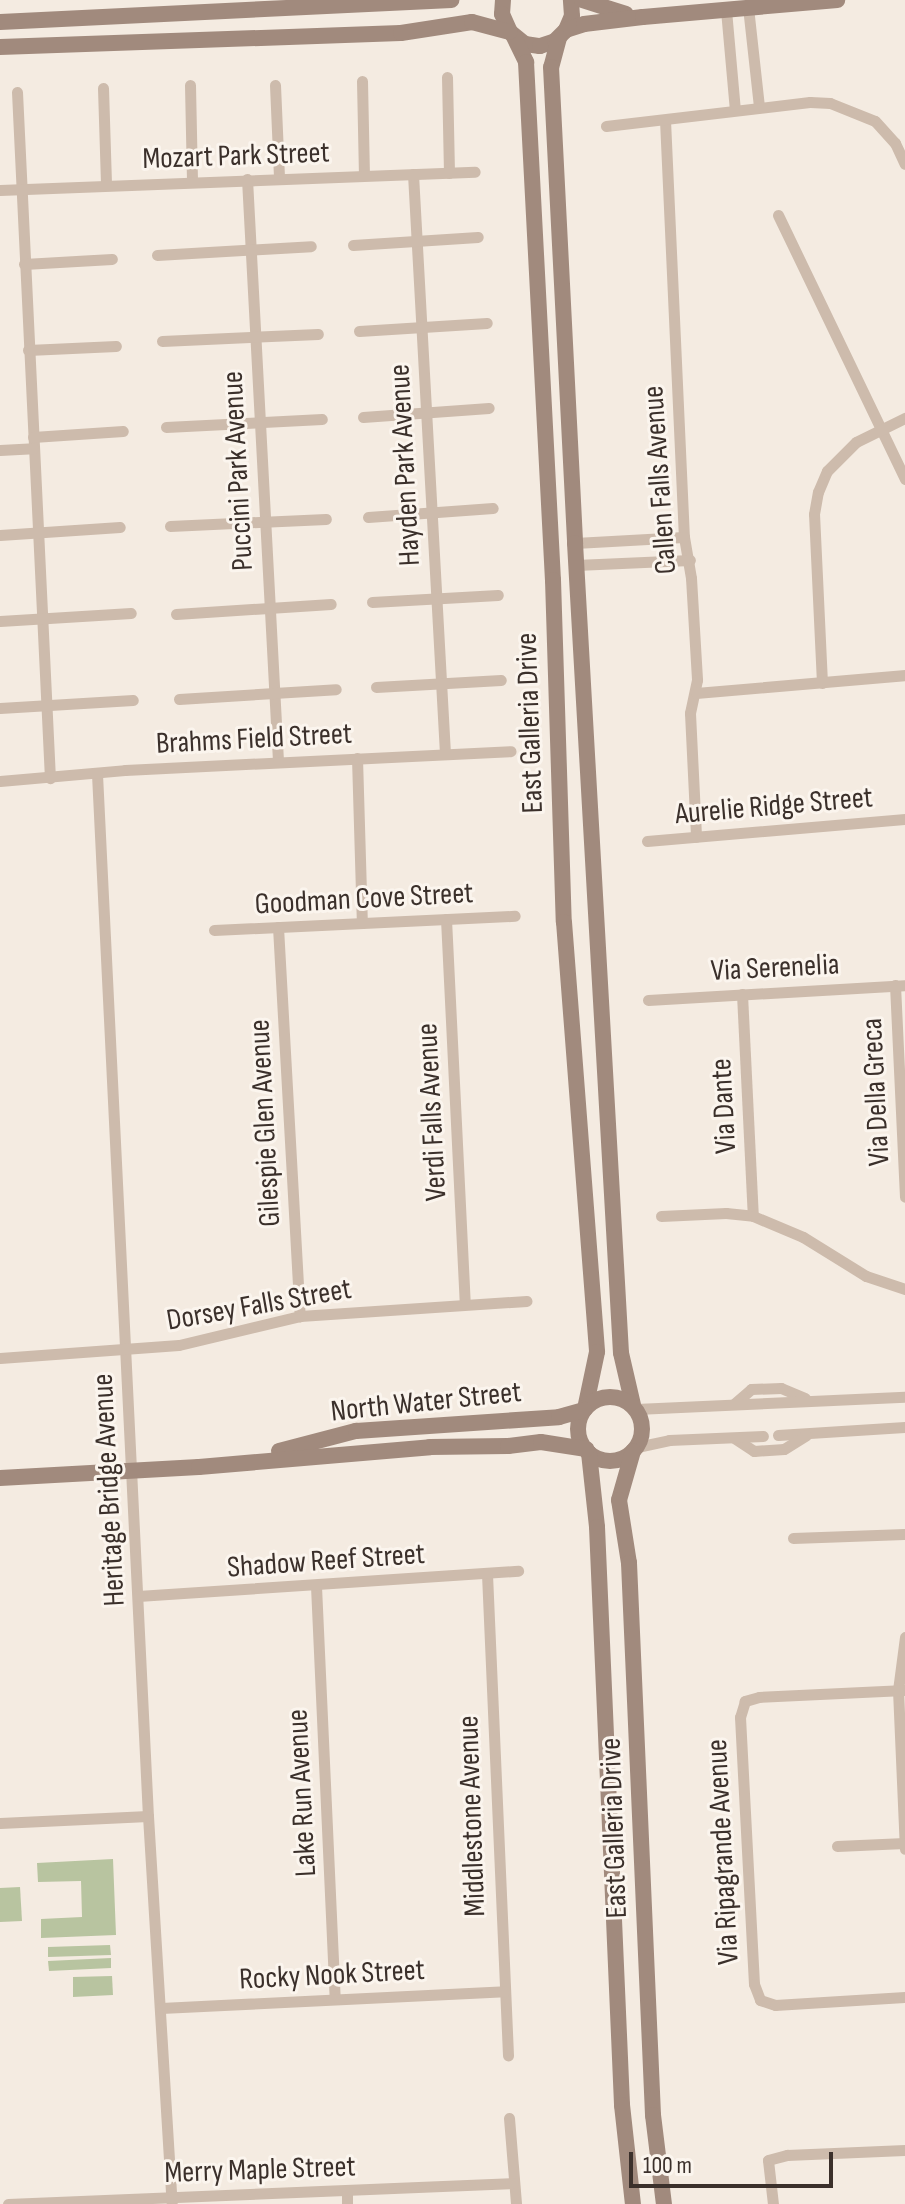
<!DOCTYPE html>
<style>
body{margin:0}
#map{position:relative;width:905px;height:2204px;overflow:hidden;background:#f4ebe1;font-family:"Sofia Sans Condensed",sans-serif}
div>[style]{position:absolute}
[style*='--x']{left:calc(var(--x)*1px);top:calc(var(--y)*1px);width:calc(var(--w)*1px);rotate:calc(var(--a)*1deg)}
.green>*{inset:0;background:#b8c4a0}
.street>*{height:11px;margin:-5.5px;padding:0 5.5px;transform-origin:5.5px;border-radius:5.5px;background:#cdbbac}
.secondary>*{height:16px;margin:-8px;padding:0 8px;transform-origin:8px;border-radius:8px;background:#a18a7d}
.secondary>.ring{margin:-8px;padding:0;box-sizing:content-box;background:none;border:16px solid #a18a7d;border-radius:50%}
span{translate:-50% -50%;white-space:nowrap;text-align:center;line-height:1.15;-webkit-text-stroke:6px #fbf5ee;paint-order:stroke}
.street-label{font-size:30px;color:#3b302b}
.scale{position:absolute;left:629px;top:2152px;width:204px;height:36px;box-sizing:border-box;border:4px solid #3b302b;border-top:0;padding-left:10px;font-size:24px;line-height:28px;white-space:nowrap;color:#3b302b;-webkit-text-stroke:6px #fbf5ee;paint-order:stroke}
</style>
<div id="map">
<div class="green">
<div style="clip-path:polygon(113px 1859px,116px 1935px,41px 1938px,41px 1919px,82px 1917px,81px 1881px,38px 1882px,37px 1863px)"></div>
<div style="clip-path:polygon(20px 1887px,22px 1921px,0 1922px,0 1888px)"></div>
<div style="clip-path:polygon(110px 1945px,111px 1955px,48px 1957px,48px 1947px)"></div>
<div style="clip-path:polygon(111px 1958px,111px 1968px,49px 1971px,48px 1961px)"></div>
<div style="clip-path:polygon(112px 1976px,113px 1995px,73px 1997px,73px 1977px)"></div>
</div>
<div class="street">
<div style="--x:748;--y:7;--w:101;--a:83.7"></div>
<div style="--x:726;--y:10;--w:100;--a:84.9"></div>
<div style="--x:447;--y:77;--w:96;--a:88.8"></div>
<div style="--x:362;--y:81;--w:94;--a:88.8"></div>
<div style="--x:190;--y:85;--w:97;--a:88.8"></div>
<div style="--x:275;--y:85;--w:93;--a:87.5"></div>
<div style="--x:103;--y:88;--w:97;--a:88.2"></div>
<div style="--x:17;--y:92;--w:687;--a:87.25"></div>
<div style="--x:665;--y:120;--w:417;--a:87.4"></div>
<div style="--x:684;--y:537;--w:42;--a:80.3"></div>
<div style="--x:691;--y:578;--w:102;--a:86.6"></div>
<div style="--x:697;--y:680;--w:34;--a:102"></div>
<div style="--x:690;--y:713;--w:124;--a:87.2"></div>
<div style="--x:606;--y:126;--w:205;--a:-6.7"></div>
<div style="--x:810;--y:102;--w:20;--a:3"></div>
<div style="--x:830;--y:103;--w:48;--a:21.8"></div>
<div style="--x:875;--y:121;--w:30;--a:48"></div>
<div style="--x:895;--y:143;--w:23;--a:65"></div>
<div style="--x:413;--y:174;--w:580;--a:86.84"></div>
<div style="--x:247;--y:179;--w:583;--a:86.95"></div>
<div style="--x:0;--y:190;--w:475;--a:-2.2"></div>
<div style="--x:778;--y:215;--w:293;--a:64.3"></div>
<div style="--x:353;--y:245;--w:125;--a:-3.7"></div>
<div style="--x:157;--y:255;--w:154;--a:-3.3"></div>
<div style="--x:24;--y:264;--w:88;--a:-3.3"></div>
<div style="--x:359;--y:331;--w:128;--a:-3.6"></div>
<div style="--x:162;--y:341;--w:156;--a:-2.6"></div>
<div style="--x:28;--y:350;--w:88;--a:-2.6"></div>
<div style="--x:363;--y:417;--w:126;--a:-4.1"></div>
<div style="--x:166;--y:427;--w:156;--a:-2.9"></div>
<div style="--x:33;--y:437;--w:90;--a:-3.8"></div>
<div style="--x:0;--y:450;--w:33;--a:-3"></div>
<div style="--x:368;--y:517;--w:125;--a:-4.1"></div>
<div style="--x:170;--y:526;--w:156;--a:-2.6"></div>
<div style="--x:0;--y:535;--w:120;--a:-3.8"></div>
<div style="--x:575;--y:543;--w:109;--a:-3.2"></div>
<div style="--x:576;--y:565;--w:114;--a:-2.5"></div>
<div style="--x:372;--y:602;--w:126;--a:-3.2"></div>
<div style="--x:176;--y:614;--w:155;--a:-3.7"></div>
<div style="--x:0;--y:621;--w:131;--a:-3.5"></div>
<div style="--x:822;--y:683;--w:169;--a:-92.7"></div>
<div style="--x:814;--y:514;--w:22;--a:-80"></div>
<div style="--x:818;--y:492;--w:23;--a:-67"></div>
<div style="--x:827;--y:471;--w:41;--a:-45"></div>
<div style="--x:856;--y:442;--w:55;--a:-26.1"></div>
<div style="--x:376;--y:687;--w:125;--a:-3.2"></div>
<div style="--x:696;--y:693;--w:210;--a:-4.9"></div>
<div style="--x:179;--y:699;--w:157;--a:-3.6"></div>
<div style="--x:0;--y:708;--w:133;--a:-3.4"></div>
<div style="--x:357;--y:758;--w:165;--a:88.3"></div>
<div style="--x:97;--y:774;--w:1043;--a:87.2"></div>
<div style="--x:148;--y:1816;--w:389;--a:86.5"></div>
<div style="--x:0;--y:781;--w:125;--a:-5"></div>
<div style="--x:125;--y:770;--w:386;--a:-2.8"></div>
<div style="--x:647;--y:841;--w:259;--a:-4.9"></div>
<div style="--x:446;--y:919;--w:384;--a:87.2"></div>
<div style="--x:278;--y:927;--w:390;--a:86.8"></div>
<div style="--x:214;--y:930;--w:301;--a:-2.7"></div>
<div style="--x:895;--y:985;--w:212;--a:87.3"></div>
<div style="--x:742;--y:994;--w:222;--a:87.2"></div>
<div style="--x:648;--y:1000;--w:257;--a:-3.3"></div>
<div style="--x:661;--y:1216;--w:65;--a:-2.6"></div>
<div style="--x:726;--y:1213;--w:27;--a:6"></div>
<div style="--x:753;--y:1216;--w:54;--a:22.8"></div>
<div style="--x:803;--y:1237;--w:74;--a:31.8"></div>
<div style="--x:866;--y:1276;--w:41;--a:18.4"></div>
<div style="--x:0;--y:1358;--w:179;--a:-4.2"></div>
<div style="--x:179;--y:1345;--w:124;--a:-13.5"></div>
<div style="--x:300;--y:1316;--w:227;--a:-3.8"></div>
<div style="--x:734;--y:1404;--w:23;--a:-41"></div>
<div style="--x:751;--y:1389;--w:30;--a:-2"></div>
<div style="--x:781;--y:1388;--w:26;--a:23"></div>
<div style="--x:636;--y:1409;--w:269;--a:-2.6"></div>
<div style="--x:778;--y:1435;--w:127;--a:-3.6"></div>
<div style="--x:734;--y:1438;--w:24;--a:33"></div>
<div style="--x:754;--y:1451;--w:30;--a:-4"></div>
<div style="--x:784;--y:1449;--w:26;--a:-32"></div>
<div style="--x:637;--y:1447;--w:33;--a:-12"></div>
<div style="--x:669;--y:1440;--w:94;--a:-2.4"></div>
<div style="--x:793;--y:1538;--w:112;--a:-2"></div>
<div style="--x:487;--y:1574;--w:482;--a:87.5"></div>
<div style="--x:316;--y:1586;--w:412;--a:87.4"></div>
<div style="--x:138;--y:1596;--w:381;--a:-3.8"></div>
<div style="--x:905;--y:1637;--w:53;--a:97.5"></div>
<div style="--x:898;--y:1690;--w:159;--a:87.5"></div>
<div style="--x:905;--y:1690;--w:146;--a:177.3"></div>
<div style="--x:759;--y:1697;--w:15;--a:164"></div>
<div style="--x:745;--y:1701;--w:17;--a:107"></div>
<div style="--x:740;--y:1717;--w:267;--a:87"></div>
<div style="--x:754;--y:1984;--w:17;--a:69"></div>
<div style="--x:760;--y:2000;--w:16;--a:18"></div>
<div style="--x:775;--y:2005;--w:130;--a:-3.5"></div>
<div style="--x:0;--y:1823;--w:148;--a:-2.7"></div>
<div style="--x:837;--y:1846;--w:68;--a:-2.5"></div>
<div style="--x:161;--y:2008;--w:344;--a:-2.8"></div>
<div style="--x:509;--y:2118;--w:86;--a:85.3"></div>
<div style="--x:347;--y:2190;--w:14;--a:90"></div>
<div style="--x:8;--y:2204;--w:505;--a:-2.38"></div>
<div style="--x:773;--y:2204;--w:44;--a:-96.5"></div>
<div style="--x:768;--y:2160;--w:20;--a:-15"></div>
<div style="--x:787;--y:2155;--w:118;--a:-2.4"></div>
</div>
<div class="secondary">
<div style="--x:503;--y:0;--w:14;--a:94"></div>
<div style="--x:502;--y:14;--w:20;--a:66"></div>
<div style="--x:510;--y:32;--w:19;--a:39"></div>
<div style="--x:525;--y:44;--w:15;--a:8"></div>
<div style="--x:540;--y:46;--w:16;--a:-18"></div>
<div style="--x:555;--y:41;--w:16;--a:-45"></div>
<div style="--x:566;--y:30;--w:15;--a:-67"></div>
<div style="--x:572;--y:16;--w:16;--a:-94"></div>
<div style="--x:582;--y:0;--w:46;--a:17.7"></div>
<div style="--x:0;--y:22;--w:452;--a:-2.8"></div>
<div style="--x:566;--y:30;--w:19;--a:-18"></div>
<div style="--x:584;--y:24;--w:59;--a:-6.8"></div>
<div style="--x:643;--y:17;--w:195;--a:-5"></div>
<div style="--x:514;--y:37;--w:28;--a:64"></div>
<div style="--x:526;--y:62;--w:519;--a:87.02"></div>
<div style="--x:553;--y:580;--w:342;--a:88.2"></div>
<div style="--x:564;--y:922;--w:431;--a:85.6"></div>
<div style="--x:597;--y:1352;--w:58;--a:101.9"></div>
<div style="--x:559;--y:38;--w:30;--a:105"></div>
<div style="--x:551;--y:67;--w:477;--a:87.1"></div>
<div style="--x:575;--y:543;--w:811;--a:86.75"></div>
<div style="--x:621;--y:1353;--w:53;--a:77"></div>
<div style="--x:0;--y:47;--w:401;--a:-2"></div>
<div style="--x:401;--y:33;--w:72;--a:-8.8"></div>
<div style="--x:472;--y:22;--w:39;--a:15"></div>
<div class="ring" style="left:578px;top:1397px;width:48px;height:48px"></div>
<div style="--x:279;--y:1451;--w:80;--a:-14.6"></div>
<div style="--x:356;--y:1431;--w:203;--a:-3.9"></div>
<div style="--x:559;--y:1417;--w:26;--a:-16"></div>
<div style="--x:633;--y:1451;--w:51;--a:105.9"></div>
<div style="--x:619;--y:1500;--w:64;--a:81"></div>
<div style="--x:629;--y:1563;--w:553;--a:87.51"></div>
<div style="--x:653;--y:2115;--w:90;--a:83"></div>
<div style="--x:589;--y:1453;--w:74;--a:83.8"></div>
<div style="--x:597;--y:1527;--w:579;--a:87.52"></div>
<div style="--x:622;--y:2105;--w:100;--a:83.7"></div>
<div style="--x:0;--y:1478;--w:199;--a:-3.2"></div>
<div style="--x:199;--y:1467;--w:232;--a:-4.9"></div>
<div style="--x:430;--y:1447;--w:78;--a:-0.7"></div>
<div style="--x:508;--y:1446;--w:33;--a:-7"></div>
<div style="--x:541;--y:1442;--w:46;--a:8.8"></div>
</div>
<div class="street-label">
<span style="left:236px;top:156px;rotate:-2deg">Mozart Park Street</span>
<span style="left:405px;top:465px;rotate:-93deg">Hayden Park Avenue</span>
<span style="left:238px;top:471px;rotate:-93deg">Puccini Park Avenue</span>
<span style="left:660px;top:480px;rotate:-94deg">Callen Falls Avenue</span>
<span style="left:530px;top:723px;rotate:-92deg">East Galleria Drive</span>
<span style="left:254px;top:739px;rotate:-3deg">Brahms Field Street</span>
<span style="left:774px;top:806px;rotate:-5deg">Aurelie Ridge Street</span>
<span style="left:364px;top:899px;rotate:-3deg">Goodman Cove Street</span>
<span style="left:775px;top:968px;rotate:-3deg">Via Serenelia</span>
<span style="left:876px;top:1092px;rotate:-93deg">Via Della Greca</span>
<span style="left:724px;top:1106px;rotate:-93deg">Via Dante</span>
<span style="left:432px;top:1112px;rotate:-93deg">Verdi Falls Avenue</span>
<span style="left:265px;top:1123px;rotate:-93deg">Gilespie Glen Avenue</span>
<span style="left:259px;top:1305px;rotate:-10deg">Dorsey Falls Street</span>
<span style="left:426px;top:1402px;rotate:-6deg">North Water Street</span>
<span style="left:109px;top:1490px;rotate:-93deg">Heritage Bridge Avenue</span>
<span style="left:326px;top:1561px;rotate:-4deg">Shadow Reef Street</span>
<span style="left:302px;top:1793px;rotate:-93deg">Lake Run Avenue</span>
<span style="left:472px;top:1816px;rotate:-92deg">Middlestone Avenue</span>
<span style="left:614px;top:1828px;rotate:-92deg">East Galleria Drive</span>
<span style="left:723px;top:1852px;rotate:-93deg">Via Ripagrande Avenue</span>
<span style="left:332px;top:1975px;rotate:-3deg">Rocky Nook Street</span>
<span style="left:260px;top:2170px;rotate:-2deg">Merry Maple Street</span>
</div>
<div class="scale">100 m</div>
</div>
